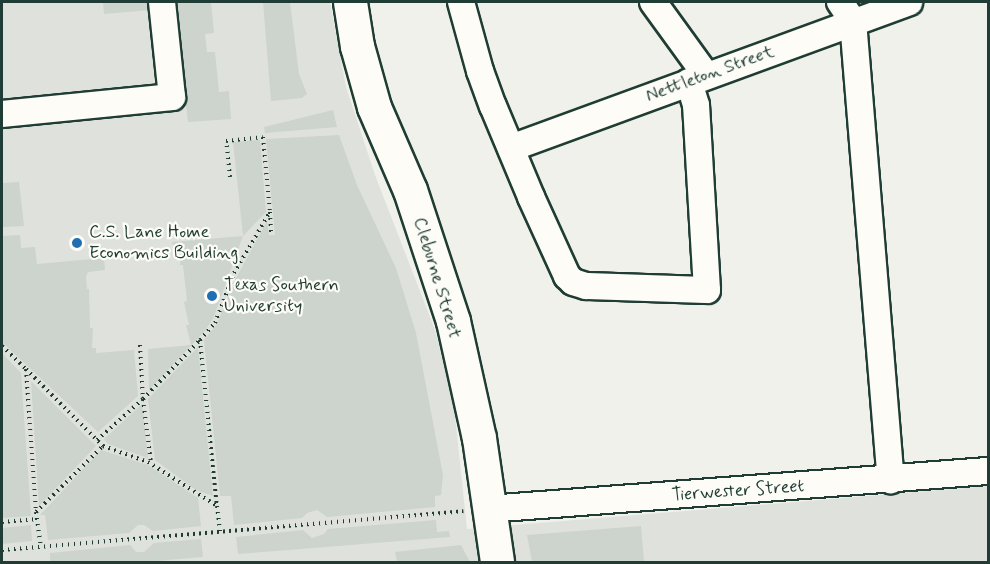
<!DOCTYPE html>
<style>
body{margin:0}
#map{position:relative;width:990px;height:564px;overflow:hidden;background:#f0f1eb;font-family:Mynerve,sans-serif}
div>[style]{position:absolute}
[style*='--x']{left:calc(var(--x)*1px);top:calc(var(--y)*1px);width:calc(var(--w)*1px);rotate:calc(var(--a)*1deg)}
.built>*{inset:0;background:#dfe2dc}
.green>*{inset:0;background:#cdd3cd}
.path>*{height:4px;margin-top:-2px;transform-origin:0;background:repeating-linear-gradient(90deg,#1f3d34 0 1.5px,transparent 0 6px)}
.roads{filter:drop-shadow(2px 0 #1f3d34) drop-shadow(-2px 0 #1f3d34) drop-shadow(0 2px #1f3d34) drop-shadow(0 -2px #1f3d34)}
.minor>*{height:26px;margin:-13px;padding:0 13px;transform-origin:13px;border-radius:13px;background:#fdfcf7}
.major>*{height:33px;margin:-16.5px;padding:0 16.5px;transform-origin:16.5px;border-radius:16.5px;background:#fdfcf7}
.dots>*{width:16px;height:16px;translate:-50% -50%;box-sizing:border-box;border:3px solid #fdfcf7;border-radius:50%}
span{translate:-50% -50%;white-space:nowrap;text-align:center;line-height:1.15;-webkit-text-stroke:4.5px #fdfcf7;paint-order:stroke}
.street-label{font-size:18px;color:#1f3d34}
.poi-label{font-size:18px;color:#1f3d34}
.left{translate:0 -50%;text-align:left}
.frame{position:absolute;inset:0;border:3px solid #1f3d34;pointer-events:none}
</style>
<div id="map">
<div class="built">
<div style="clip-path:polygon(2px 2px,330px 2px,346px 87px,375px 175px,435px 330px,454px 406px,467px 529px,988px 486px,988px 562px,2px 562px)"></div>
</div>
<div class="green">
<div style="clip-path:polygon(103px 2px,150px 2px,151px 10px,104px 14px)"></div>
<div style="clip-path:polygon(174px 2px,211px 2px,214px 33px,205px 34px,207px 52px,215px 52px,219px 92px,229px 91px,231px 119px,188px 122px)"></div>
<div style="clip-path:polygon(263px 2px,290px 2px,299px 74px,307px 94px,302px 98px,271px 101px)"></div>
<div style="clip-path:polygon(333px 110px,337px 127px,265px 133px,264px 127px)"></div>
<div style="clip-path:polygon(339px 135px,357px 185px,396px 268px,416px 333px,443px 475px,441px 495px,435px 496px,435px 507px,327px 517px,317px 510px,307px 513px,302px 518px,234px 525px,231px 496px,220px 496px,204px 340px,217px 324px,235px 280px,267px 221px,269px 235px,275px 235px,266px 139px)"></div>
<div style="clip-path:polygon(260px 140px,266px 212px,243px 236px,213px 319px,204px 332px,149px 390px,148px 349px,191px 345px,186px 325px,189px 325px,184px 302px,187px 301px,183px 265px,180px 265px,182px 245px,173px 245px,172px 242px,243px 236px,233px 142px)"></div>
<div style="clip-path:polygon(19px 182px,24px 226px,2px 227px,2px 183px)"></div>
<div style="clip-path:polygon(20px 235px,21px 248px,35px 247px,37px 264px,104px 258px,105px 270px,88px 272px,86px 277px,87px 289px,89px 289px,90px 328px,93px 328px,92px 348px,96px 348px,96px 353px,134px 350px,138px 396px,98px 432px,2px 342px,2px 236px)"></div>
<div style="clip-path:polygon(198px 347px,213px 496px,196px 490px,155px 460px,148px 399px)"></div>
<div style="clip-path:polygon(2px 353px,21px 373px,31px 516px,2px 518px)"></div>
<div style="clip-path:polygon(31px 381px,96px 446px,39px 506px)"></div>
<div style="clip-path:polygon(142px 404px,148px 458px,108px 444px,104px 439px)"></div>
<div style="clip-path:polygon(101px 450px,148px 465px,198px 498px,201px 526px,153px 531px,144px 525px,138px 525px,129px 533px,48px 540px,45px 515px,40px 515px)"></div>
<div style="clip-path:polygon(436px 520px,437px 532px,449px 531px,450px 537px,238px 554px,236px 537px,303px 530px,312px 538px,324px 534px,328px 529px)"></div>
<div style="clip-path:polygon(31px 525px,32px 541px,2px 544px,2px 528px)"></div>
<div style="clip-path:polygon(641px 526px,644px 562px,532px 562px,527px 535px)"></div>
<div style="clip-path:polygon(201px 539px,203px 557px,144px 562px,50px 562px,50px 553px,130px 545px,136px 552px,144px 552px,154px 543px)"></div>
<div style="clip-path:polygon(461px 545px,470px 562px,397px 562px,395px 552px)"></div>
</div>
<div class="path">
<div style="--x:230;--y:177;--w:36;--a:-96"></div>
<div style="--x:226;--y:141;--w:37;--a:-6"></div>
<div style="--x:263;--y:137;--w:75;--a:84.7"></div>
<div style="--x:200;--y:340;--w:23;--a:-49"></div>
<div style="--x:215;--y:323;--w:53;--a:-69.2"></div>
<div style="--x:234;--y:273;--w:71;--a:-59.5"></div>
<div style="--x:270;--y:212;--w:21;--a:87"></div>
<div style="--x:140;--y:345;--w:54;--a:86.8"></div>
<div style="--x:143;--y:399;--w:82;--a:-46"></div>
<div style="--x:200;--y:340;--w:167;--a:84.2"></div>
<div style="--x:2;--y:346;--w:33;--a:44"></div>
<div style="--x:26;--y:369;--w:143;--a:86"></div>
<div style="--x:36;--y:512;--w:34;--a:82"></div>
<div style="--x:26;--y:369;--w:109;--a:45"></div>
<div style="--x:103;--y:446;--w:48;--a:19.6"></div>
<div style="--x:148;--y:462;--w:82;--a:32.5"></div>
<div style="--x:217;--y:506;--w:26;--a:83"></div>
<div style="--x:97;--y:440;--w:62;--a:-41.7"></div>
<div style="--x:143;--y:399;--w:64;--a:82.9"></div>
<div style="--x:36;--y:512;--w:94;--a:-44.6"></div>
<div style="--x:2;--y:522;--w:35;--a:-5"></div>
<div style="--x:2;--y:550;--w:463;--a:-4.8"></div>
</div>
<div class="roads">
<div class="minor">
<div style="--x:461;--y:2;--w:72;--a:74.6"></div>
<div style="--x:480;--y:71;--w:37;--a:70"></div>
<div style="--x:493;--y:106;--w:99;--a:67.3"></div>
<div style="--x:531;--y:197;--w:87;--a:65.5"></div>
<div style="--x:567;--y:276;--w:8;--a:45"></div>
<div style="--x:573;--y:282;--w:14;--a:17"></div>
<div style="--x:586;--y:286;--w:121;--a:1.9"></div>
<div style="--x:707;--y:290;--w:185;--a:-93.4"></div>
<div style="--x:696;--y:105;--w:24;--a:-107"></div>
<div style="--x:653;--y:2;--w:90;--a:54"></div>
<div style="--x:840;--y:2;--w:23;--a:56"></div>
<div style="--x:853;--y:21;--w:461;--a:85.3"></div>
<div style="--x:2;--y:114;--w:171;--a:-5.7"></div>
<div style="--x:172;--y:97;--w:96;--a:-96"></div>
<div style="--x:511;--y:148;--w:424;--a:-20.1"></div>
<div style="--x:488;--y:509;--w:501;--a:-4.35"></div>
</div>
<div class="major">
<div style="--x:350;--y:2;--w:45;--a:81"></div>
<div style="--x:357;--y:46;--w:63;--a:74.4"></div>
<div style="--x:374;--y:107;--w:90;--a:66.6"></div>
<div style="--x:410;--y:190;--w:138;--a:71.8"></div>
<div style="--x:453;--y:321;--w:120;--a:77.5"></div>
<div style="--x:479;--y:438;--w:125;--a:81.7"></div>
</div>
</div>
<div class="dots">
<div style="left:77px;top:243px;background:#1f6fb2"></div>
<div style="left:212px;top:296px;background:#1f6fb2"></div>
</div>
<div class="street-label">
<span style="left:710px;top:74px;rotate:-20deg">Nettleton Street</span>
<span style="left:437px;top:278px;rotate:73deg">Cleburne Street</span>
<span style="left:738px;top:491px;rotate:-4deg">Tierwester Street</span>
</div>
<div class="poi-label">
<span class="left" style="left:89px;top:243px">C.S. Lane Home<br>Economics Building</span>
<span class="left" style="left:224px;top:296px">Texas Southern<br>University</span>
</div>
<div class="frame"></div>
</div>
